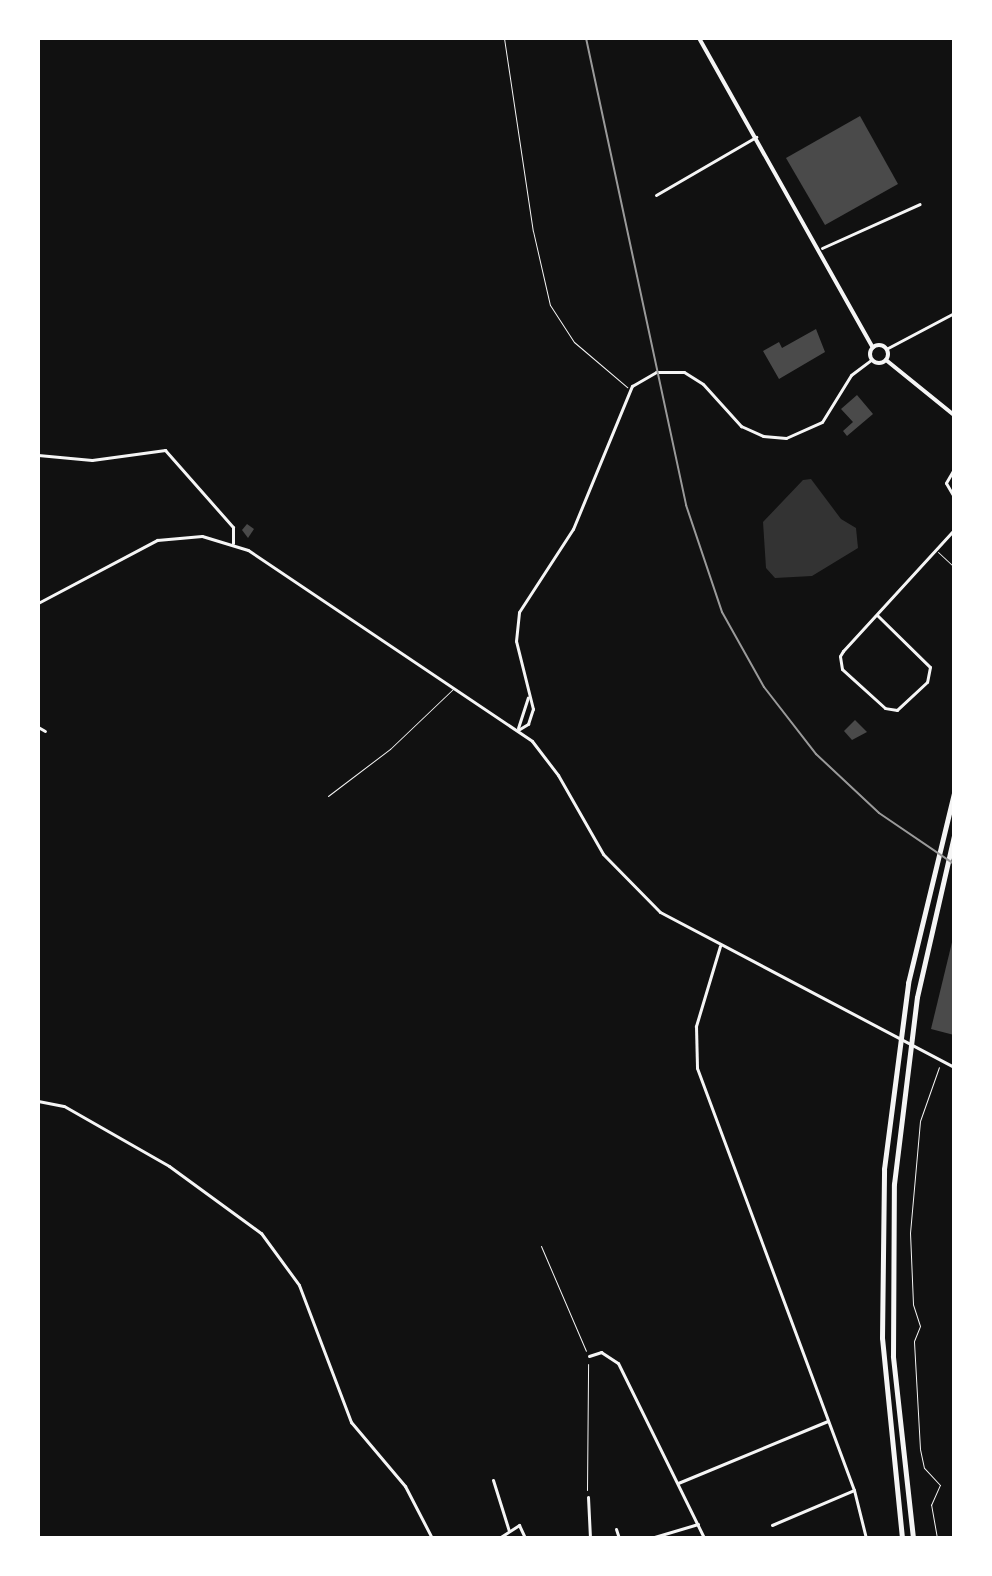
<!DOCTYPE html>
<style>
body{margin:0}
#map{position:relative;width:992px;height:1576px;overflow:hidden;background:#111;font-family:Rubik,sans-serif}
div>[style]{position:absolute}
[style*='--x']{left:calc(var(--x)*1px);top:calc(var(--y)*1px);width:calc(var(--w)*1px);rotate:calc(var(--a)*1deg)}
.water>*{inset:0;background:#333}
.building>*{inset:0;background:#4a4a4a}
.path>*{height:1px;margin:-0.5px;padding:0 0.5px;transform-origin:0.5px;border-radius:0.5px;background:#f5f5f5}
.service>*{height:1px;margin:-0.5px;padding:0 0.5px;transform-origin:0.5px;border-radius:0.5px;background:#f5f5f5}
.minor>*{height:3px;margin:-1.5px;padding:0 1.5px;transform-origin:1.5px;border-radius:1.5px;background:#f5f5f5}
.tertiary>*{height:3px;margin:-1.5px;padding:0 1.5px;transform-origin:1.5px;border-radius:1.5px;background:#f5f5f5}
.secondary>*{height:4px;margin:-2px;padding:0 2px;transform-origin:2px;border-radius:2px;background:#f5f5f5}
.secondary>.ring{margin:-2px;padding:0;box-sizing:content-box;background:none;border:4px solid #f5f5f5;border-radius:50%}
.motorway>*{height:5px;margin:-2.5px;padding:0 2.5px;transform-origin:2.5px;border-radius:2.5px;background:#f5f5f5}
.rail>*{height:2px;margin:-1px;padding:0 1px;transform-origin:1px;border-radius:1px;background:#9a9a9a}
span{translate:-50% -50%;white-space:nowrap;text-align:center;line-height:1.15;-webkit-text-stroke:6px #fff;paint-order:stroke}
.frame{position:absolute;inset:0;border:40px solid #fff;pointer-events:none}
</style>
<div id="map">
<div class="water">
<div style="clip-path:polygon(811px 479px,841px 519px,856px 528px,858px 548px,812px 576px,775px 578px,766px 568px,763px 522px,803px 480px)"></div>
</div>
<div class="building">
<div style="clip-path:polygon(860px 116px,898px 184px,825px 225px,786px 158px)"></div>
<div style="clip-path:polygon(816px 329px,825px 352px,779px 379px,763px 351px,779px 342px,782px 348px)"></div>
<div style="clip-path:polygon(857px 395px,873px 414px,847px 436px,843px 431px,853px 422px,841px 409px)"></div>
<div style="clip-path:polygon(247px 524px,254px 529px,248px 538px,242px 530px)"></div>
<div style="clip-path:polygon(855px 720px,867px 732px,852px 740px,844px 731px)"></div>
<div style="clip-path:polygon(954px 934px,954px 1035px,931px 1029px)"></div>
</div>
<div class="path">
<div style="--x:504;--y:38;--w:195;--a:81.5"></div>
<div style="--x:533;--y:231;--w:76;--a:77.1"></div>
<div style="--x:550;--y:305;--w:44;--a:57"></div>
<div style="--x:574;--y:342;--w:70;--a:40.3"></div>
<div style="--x:541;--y:1246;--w:114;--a:66.8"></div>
<div style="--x:587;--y:1490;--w:126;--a:-89.5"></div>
<div style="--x:937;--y:1538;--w:34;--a:-100"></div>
<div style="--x:931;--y:1505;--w:22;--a:-66"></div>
<div style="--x:940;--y:1485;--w:23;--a:-133"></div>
<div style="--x:924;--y:1468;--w:19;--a:-102"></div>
<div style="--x:920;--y:1449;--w:108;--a:-93.2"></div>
<div style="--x:914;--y:1341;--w:16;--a:-68"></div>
<div style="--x:920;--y:1326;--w:23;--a:-108"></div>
<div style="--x:913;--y:1304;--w:71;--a:-92.4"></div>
<div style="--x:910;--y:1233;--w:112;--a:-84.9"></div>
<div style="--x:920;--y:1121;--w:57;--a:-70.6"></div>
</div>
<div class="service">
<div style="--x:938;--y:552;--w:22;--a:43"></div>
<div style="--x:328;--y:796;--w:78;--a:-37.2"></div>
<div style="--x:390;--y:749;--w:87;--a:-43.6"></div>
</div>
<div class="minor">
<div style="--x:656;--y:195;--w:116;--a:-30.1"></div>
<div style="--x:822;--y:248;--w:107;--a:-24.2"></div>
<div style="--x:38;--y:455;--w:54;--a:5.3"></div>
<div style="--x:92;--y:460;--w:74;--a:-7.8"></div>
<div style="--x:165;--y:450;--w:103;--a:48.6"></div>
<div style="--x:233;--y:527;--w:16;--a:90"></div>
<div style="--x:954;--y:469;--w:16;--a:120"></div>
<div style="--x:946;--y:483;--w:16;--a:60"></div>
<div style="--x:877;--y:615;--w:74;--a:44.5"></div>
<div style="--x:930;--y:667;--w:15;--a:101"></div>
<div style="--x:927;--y:682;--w:41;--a:137"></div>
<div style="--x:897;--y:710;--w:12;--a:-171"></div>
<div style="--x:885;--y:708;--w:58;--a:-137.8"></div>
<div style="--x:842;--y:669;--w:13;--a:-99"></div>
<div style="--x:840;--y:656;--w:6;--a:-59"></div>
<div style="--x:843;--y:651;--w:164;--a:-47.5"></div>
<div style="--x:38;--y:727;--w:8;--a:30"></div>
<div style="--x:38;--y:1101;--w:26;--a:11"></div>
<div style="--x:64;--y:1106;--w:121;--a:29.7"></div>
<div style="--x:169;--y:1166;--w:114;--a:36.1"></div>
<div style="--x:261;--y:1233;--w:64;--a:53.8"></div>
<div style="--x:299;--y:1285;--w:147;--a:69.2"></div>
<div style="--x:351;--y:1422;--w:84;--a:49.8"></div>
<div style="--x:405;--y:1486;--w:59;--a:62.6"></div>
<div style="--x:589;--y:1356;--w:13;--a:-18"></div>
<div style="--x:601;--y:1352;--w:20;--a:33"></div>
<div style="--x:618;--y:1363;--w:195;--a:63.8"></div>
<div style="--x:493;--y:1480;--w:53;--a:72.6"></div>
<div style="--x:678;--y:1483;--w:162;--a:-22.5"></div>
<div style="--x:588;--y:1497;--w:41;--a:87.2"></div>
<div style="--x:772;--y:1525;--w:89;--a:-23.1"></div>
<div style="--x:616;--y:1529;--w:9;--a:72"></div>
<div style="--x:499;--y:1538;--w:24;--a:-33"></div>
<div style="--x:519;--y:1525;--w:14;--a:65"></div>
<div style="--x:651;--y:1538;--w:49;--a:-16.6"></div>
</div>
<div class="tertiary">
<div style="--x:886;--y:349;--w:77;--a:-27.9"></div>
<div style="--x:38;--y:603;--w:135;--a:-27.9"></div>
<div style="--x:157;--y:540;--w:45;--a:-5.1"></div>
<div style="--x:202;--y:536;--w:48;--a:16.9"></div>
<div style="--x:248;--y:550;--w:342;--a:33.9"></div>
<div style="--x:532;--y:741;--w:43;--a:52.6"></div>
<div style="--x:558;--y:775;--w:91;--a:60.3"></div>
<div style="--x:603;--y:854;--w:81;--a:45.5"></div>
<div style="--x:660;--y:912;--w:332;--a:27.8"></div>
<div style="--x:518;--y:728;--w:32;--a:-72"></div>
<div style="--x:518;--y:730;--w:12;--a:-31"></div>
<div style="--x:528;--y:724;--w:16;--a:-72"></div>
<div style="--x:533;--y:709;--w:70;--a:-104"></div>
<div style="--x:516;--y:641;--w:29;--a:-84"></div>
<div style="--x:519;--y:612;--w:99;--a:-57"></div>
<div style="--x:573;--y:529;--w:155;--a:-67.6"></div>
<div style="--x:632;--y:386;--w:28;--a:-30"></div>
<div style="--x:656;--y:372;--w:28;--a:0"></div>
<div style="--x:684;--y:372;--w:22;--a:32"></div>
<div style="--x:703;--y:384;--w:57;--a:47.9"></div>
<div style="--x:741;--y:426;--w:24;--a:24"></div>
<div style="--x:763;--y:436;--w:23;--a:5"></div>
<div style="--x:786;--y:438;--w:39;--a:-24"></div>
<div style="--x:822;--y:422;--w:55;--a:-58.3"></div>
<div style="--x:851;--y:375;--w:26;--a:-37"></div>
<div style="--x:720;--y:946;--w:84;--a:106.7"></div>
<div style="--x:696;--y:1026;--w:42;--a:88.6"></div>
<div style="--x:697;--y:1068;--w:450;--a:69.6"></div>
<div style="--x:854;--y:1490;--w:49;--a:76"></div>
</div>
<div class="secondary">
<div style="--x:699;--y:38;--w:355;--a:60.7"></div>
<div class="ring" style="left:870px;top:345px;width:14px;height:14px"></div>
<div style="--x:886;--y:360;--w:87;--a:39"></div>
</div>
<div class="motorway">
<div style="--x:902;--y:1538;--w:201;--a:-95.7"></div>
<div style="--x:882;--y:1338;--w:169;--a:-89.3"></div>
<div style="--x:884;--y:1169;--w:188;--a:-82.6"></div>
<div style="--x:908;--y:983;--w:195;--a:-76.4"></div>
<div style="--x:913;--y:1538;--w:183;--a:-96.3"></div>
<div style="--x:893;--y:1356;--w:172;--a:-89.7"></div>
<div style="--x:894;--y:1184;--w:188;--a:-83"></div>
<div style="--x:917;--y:997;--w:166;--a:-77.1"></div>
</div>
<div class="rail">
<div style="--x:586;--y:38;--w:478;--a:77.9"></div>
<div style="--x:686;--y:505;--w:113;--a:71.4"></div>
<div style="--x:722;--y:612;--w:86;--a:60.8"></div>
<div style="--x:764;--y:687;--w:85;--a:52.2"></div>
<div style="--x:816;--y:754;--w:86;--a:43.1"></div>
<div style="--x:879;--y:813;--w:91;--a:34.2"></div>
</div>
<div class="frame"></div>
</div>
